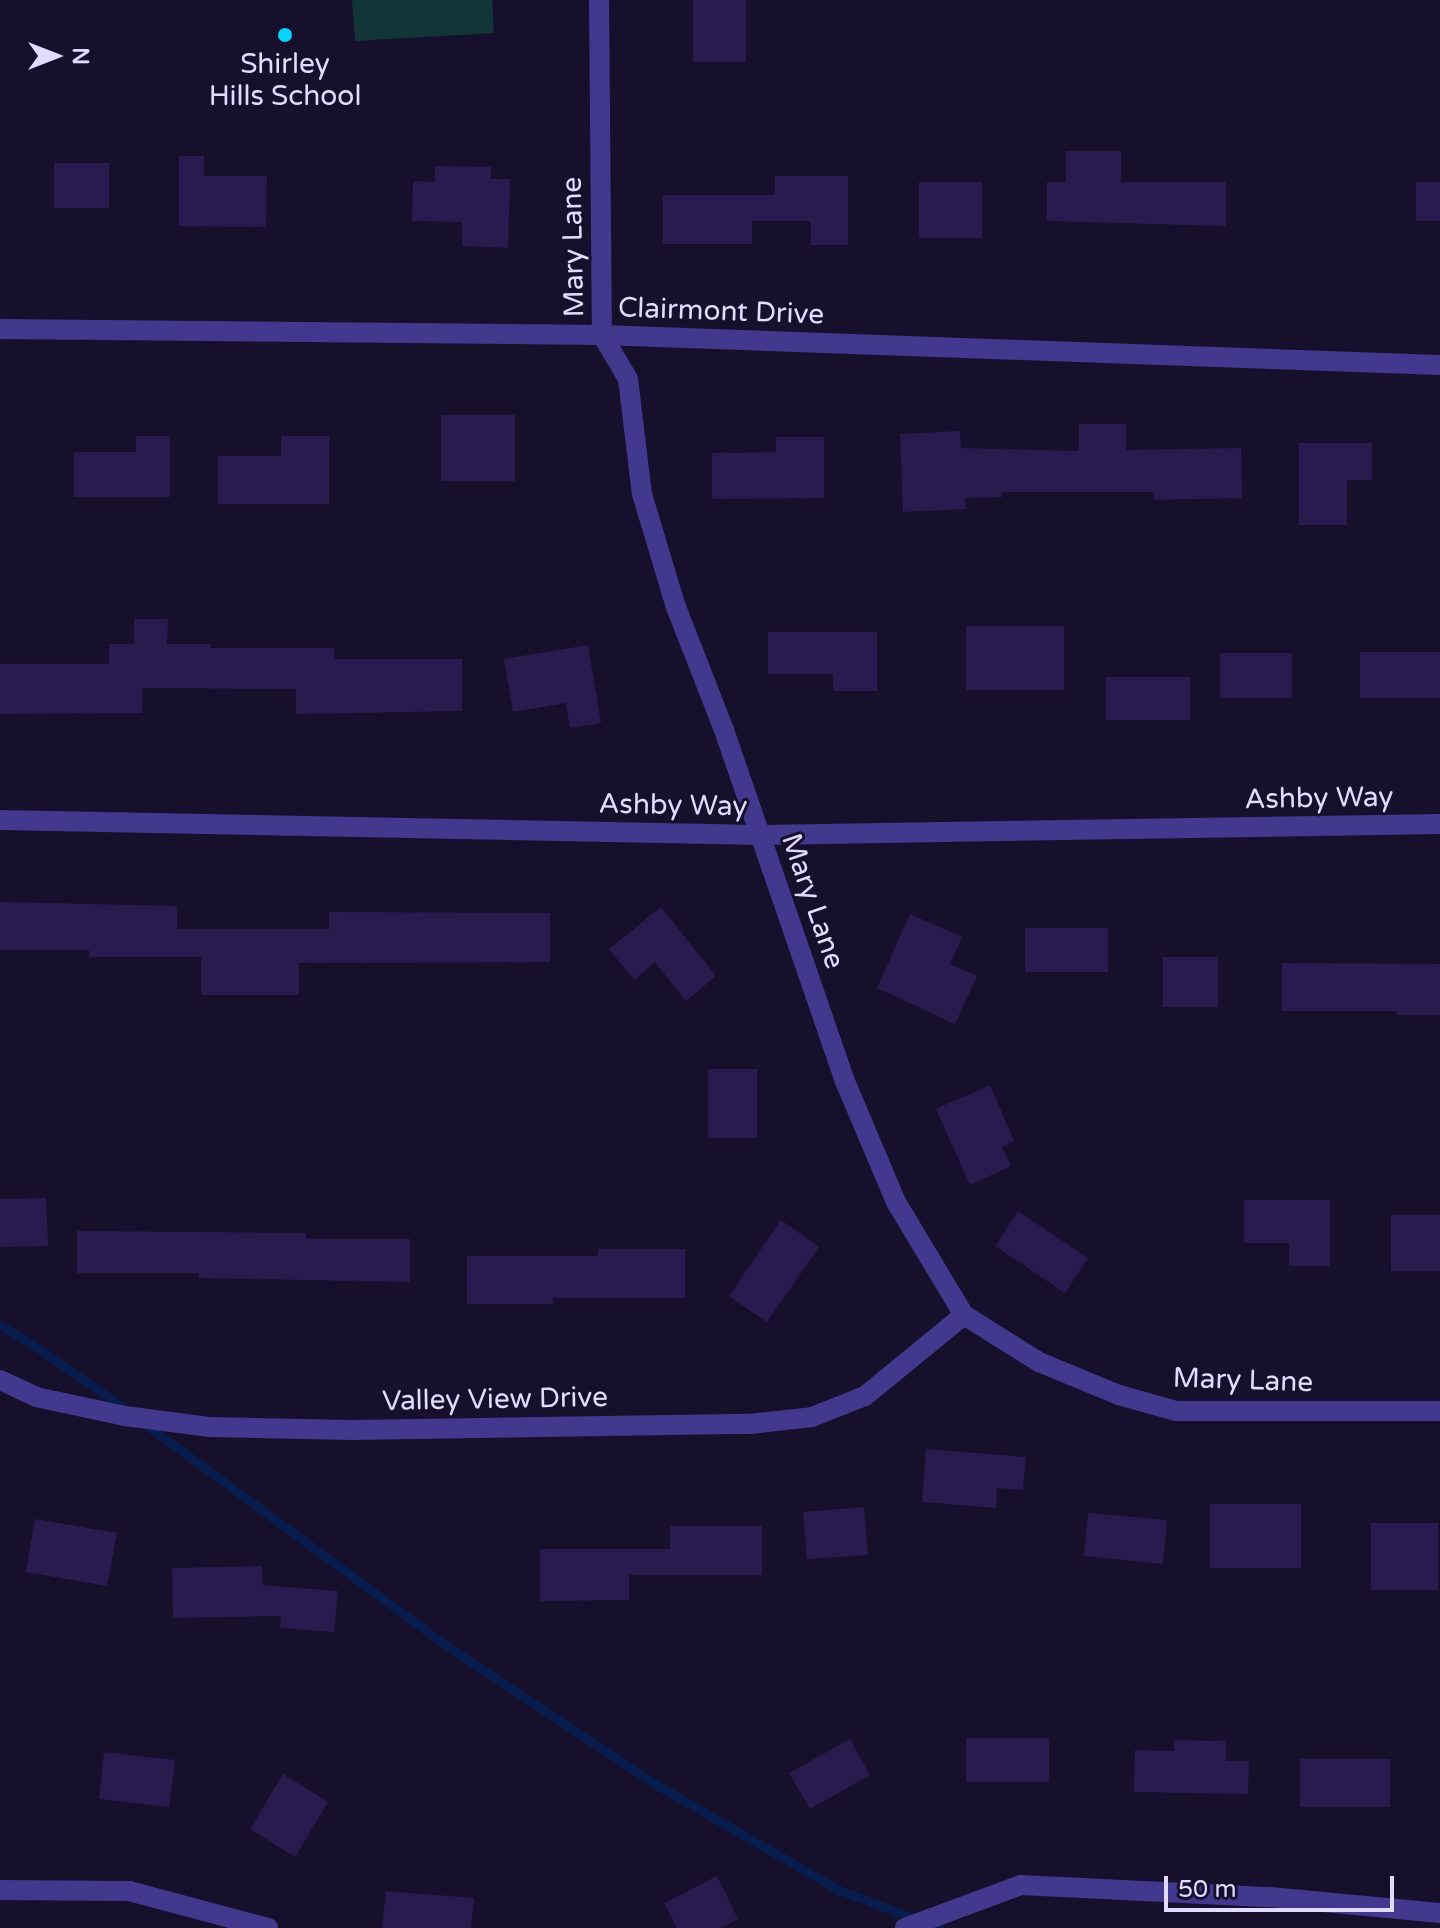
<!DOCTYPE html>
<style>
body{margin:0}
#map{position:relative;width:1440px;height:1928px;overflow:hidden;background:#17102c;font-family:"Varela Round",sans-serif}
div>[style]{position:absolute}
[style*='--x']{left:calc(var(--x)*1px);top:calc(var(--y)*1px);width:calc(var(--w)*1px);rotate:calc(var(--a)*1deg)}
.green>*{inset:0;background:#123537}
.stream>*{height:9px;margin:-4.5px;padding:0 4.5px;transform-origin:4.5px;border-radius:4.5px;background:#081c4d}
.building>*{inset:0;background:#291b4e}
.minor>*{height:20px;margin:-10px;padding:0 10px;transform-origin:10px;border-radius:10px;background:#42388e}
.dots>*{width:22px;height:22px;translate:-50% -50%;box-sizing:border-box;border:4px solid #17102c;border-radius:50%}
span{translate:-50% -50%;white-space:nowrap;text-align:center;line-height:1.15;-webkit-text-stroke:6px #17102c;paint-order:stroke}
.poi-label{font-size:28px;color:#e2dbff}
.street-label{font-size:28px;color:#e2dbff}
.north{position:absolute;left:16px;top:16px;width:80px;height:80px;-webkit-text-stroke:6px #17102c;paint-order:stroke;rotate:90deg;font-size:22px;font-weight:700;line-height:32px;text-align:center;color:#e2dbff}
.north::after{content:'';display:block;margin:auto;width:28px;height:36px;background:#e2dbff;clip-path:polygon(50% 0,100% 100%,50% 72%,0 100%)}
.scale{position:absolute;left:1164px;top:1876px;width:230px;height:36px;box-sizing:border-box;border:4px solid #e2dbff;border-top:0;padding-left:10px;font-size:24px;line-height:28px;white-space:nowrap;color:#e2dbff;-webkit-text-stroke:6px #17102c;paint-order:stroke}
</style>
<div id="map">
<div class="green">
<div style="clip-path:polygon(352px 0,492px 0,494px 33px,355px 41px)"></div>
</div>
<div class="stream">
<div style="--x:0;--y:1325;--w:41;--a:31"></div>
<div style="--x:35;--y:1346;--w:112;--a:34.8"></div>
<div style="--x:145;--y:1424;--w:375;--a:36.3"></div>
<div style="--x:447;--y:1646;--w:252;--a:33.5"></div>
<div style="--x:657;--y:1785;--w:210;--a:30"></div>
<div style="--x:839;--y:1890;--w:107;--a:20.8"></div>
</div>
<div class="building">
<div style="clip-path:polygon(693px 0,746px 0,746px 62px,693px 62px)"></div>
<div style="clip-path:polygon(1066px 151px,1121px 151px,1121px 182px,1226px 182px,1226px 226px,1047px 221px,1047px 182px,1066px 182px)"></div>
<div style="clip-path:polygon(179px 156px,204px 156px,204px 176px,267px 176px,266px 227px,179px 226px)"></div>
<div style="clip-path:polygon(54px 163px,109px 163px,109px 208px,54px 208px)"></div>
<div style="clip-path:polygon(435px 166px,491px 167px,491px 179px,510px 179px,508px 248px,462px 246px,462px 222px,412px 221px,413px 181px,435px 182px)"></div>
<div style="clip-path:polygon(775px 176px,848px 176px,848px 245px,811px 245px,811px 221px,752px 221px,752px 244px,663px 244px,663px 195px,775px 195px)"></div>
<div style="clip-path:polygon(919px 182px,982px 182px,982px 238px,919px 238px)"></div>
<div style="clip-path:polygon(1416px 182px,1440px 182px,1440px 221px,1416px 221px)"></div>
<div style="clip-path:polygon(441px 415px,515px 415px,515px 481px,441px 481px)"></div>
<div style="clip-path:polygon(1079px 424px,1126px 424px,1126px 450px,1241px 448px,1242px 498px,1154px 500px,1154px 492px,1002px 492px,1002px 497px,965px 498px,966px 509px,903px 512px,900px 434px,960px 431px,961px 448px,1079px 451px)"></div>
<div style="clip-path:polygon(136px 436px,170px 436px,170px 497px,74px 497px,74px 452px,136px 452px)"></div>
<div style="clip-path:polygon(281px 436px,329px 436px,329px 504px,218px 504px,218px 456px,281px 456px)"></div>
<div style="clip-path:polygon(776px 437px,824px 437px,824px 498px,712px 499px,712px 453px,776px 452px)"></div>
<div style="clip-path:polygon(1299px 443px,1372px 443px,1372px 480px,1347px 480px,1347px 525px,1299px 525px)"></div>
<div style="clip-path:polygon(134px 619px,168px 619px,167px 644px,211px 644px,211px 648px,334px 648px,334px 659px,462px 659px,462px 711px,296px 714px,296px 689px,143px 688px,142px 713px,0 714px,0 664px,109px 664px,109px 644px,134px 644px)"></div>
<div style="clip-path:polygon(966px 626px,1064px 626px,1064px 690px,966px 690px)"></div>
<div style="clip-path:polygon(768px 632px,877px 632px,877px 691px,833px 691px,833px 674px,768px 674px)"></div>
<div style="clip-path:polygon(588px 645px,601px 723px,570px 728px,566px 703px,513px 712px,504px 659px)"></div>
<div style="clip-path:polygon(1360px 652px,1440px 652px,1440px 698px,1360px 698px)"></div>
<div style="clip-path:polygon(1220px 653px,1292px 653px,1292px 698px,1220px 698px)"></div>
<div style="clip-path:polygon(1106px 677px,1190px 677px,1190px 720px,1106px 720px)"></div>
<div style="clip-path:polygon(0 902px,177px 906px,177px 929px,329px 929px,329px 912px,550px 913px,550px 962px,299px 963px,299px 995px,201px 995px,201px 957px,89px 957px,89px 950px,0 950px)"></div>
<div style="clip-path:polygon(661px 907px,716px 976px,686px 1001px,655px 962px,634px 980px,609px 949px)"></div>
<div style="clip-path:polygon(910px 914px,962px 937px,950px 964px,977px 976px,955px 1024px,877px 988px)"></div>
<div style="clip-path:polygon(1025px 928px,1108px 928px,1108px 972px,1025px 972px)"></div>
<div style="clip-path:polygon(1163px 957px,1218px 957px,1218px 1007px,1163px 1007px)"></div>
<div style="clip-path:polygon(1282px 963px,1440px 964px,1440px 1015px,1397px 1015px,1397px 1011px,1282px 1011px)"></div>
<div style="clip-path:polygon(708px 1069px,757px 1069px,757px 1138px,708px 1138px)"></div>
<div style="clip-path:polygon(990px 1085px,1014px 1141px,1002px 1147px,1011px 1166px,970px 1185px,936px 1109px)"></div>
<div style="clip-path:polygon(46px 1198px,48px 1246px,0 1247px,0 1199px)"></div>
<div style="clip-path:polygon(1244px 1200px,1330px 1200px,1330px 1266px,1289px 1266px,1289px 1243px,1244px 1243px)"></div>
<div style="clip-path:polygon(1018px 1211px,1088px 1258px,1065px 1293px,995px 1246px)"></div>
<div style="clip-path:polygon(1391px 1215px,1440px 1215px,1440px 1271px,1391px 1271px)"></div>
<div style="clip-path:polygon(781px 1220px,819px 1247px,767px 1322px,729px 1296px)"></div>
<div style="clip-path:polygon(77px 1231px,306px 1233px,306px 1239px,410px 1239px,410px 1282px,199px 1278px,199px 1273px,77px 1273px)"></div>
<div style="clip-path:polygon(598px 1249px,685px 1249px,685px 1298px,553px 1298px,553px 1304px,467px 1304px,467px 1256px,598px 1256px)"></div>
<div style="clip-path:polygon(926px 1449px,1026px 1457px,1023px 1490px,997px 1488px,996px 1508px,922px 1502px)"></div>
<div style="clip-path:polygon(1210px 1504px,1301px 1504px,1301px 1568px,1210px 1568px)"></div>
<div style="clip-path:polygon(864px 1507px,868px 1555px,807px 1559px,803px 1512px)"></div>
<div style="clip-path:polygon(1088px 1513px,1167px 1520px,1163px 1564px,1084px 1556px)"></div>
<div style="clip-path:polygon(35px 1519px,117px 1533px,107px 1586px,26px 1572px)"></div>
<div style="clip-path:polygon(1371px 1523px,1438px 1523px,1438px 1590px,1371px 1590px)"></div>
<div style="clip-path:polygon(670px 1526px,762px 1526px,762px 1575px,629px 1575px,629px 1600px,540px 1601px,540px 1549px,670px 1549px)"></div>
<div style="clip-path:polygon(262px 1566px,263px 1585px,338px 1591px,334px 1632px,280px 1628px,281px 1616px,173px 1618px,172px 1568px)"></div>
<div style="clip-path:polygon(966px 1738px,1049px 1738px,1049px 1782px,966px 1782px)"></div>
<div style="clip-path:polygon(850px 1739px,870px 1775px,810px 1809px,789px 1773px)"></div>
<div style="clip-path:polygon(1174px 1740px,1226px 1741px,1226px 1761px,1249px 1761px,1248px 1794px,1134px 1792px,1135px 1750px,1174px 1751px)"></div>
<div style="clip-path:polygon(104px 1752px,175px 1760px,169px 1807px,99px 1799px)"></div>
<div style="clip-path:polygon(1300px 1759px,1390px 1759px,1390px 1807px,1300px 1807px)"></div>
<div style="clip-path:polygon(283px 1774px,328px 1802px,295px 1857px,250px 1829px)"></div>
<div style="clip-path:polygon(717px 1876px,738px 1919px,721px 1928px,677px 1928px,664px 1903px)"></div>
<div style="clip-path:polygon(386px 1891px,474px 1898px,471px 1928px,382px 1928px)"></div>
</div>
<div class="minor">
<div style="--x:599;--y:0;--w:335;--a:89.5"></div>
<div style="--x:602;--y:335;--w:51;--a:59.4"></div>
<div style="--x:628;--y:379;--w:116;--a:83.1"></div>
<div style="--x:642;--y:494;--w:118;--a:73.3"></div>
<div style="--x:676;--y:607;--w:132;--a:68.7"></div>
<div style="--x:724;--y:730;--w:369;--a:71"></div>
<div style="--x:844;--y:1079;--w:134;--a:67.1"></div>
<div style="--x:896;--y:1202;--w:132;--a:59"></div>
<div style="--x:964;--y:1315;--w:89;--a:32.1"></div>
<div style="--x:1039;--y:1362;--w:87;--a:22.4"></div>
<div style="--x:1119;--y:1395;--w:59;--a:15.7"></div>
<div style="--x:1176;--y:1411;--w:264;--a:0"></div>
<div style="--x:0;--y:329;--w:602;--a:0.57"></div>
<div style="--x:602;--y:335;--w:839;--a:2.05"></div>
<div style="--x:0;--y:820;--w:761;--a:1.13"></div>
<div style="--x:761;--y:835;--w:679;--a:-0.93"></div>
<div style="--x:0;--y:1380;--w:40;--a:25"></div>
<div style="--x:36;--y:1397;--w:91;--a:12.1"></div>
<div style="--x:125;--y:1416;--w:86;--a:7.4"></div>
<div style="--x:210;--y:1427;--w:143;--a:1.2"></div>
<div style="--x:353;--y:1430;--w:397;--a:-0.9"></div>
<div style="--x:750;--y:1424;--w:62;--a:-6.4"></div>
<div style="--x:812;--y:1417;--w:57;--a:-21.6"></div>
<div style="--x:865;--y:1396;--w:128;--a:-39.3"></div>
<div style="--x:0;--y:1890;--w:129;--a:0.4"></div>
<div style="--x:129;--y:1891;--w:144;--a:14.9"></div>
<div style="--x:905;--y:1928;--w:124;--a:-20.3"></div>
<div style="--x:1021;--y:1885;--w:249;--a:2.8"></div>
<div style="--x:1270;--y:1897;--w:171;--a:5.4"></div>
</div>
<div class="dots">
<div style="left:285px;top:35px;background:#07d4ff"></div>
</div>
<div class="poi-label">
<span style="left:285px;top:80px">Shirley<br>Hills School</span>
</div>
<div class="street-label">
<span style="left:573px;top:247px;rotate:-91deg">Mary Lane</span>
<span style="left:721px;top:311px;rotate:2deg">Clairmont Drive</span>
<span style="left:1319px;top:798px;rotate:-1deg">Ashby Way</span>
<span style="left:673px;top:805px;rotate:1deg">Ashby Way</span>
<span style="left:813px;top:901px;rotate:71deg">Mary Lane</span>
<span style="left:1243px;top:1380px;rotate:2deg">Mary Lane</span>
<span style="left:495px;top:1399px;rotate:-1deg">Valley View Drive</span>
</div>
<div class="north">N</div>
<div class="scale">50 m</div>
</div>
